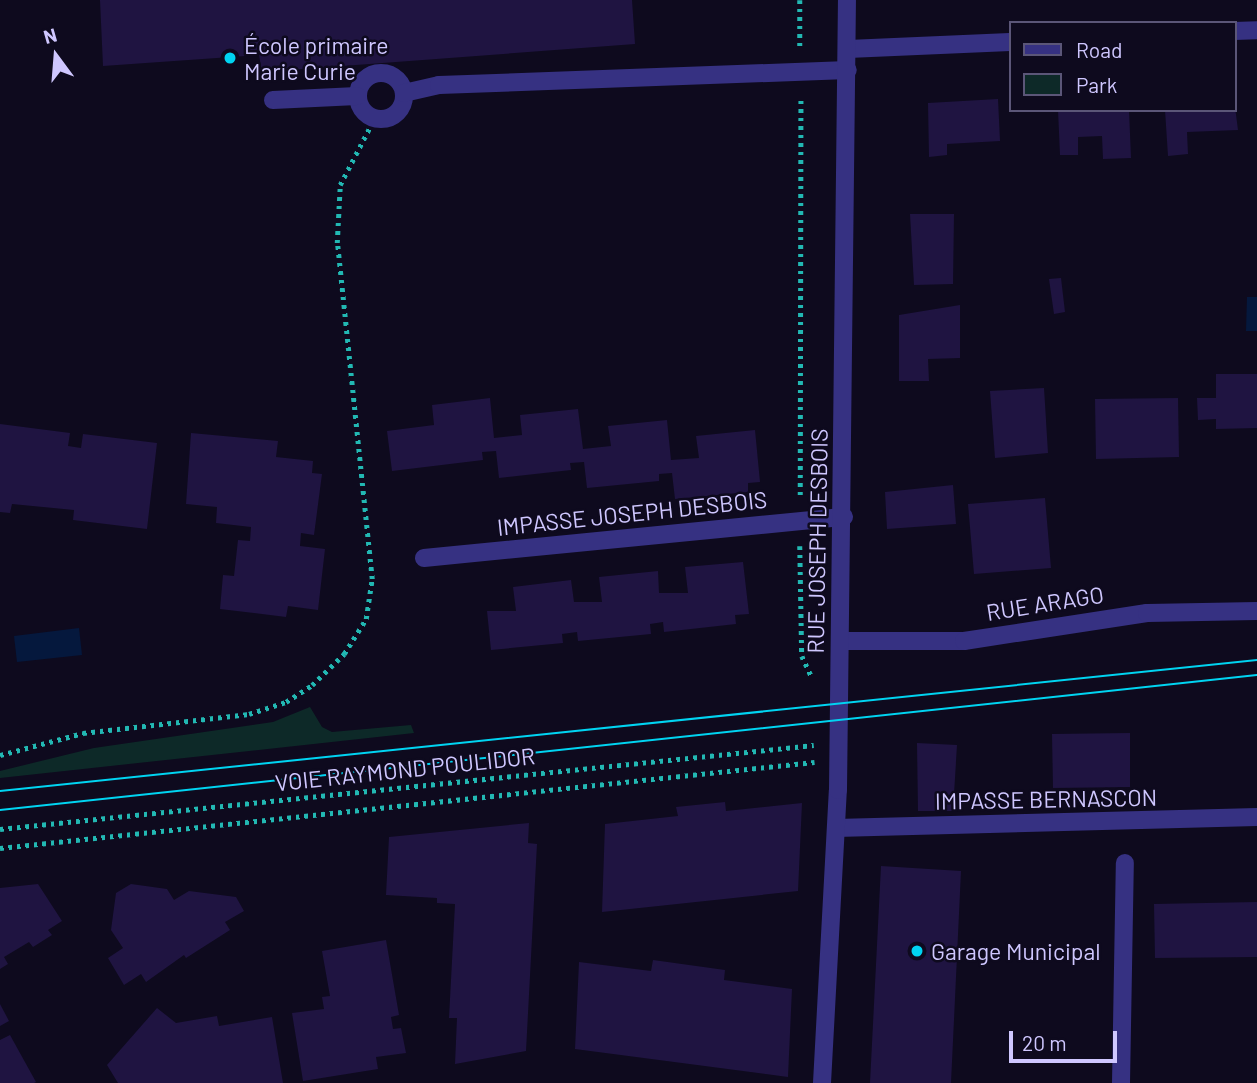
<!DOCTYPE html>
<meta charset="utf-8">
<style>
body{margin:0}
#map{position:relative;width:1257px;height:1083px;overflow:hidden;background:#0e0a1e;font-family:Barlow,sans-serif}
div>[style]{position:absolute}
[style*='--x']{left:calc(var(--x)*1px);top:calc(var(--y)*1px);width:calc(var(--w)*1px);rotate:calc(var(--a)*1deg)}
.green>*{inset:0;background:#0d2928}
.water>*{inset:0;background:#05183d}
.building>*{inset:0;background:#1f1441}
.path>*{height:4.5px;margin-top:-2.25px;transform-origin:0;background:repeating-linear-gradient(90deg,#22b8b3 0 3.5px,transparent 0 8.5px)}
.lane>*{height:18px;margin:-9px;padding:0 9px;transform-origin:9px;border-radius:9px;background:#363182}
.lane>.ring{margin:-9px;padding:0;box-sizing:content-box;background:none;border:18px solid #363182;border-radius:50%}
.street>*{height:18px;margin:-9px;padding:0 9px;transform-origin:9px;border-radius:9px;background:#363182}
.tram>*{height:2px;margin:-1px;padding:0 1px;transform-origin:1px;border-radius:1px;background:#00d4f2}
.dots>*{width:19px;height:19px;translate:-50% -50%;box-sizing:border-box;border:4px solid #0e0a1e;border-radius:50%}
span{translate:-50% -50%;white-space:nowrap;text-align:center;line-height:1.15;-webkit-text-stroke:5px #0e0a1e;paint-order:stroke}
.poi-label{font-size:23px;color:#cfc7ff}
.left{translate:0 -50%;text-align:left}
.street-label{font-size:23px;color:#cfc7ff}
.legend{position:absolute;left:1009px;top:21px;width:228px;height:91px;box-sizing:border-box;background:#0e0a1e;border:2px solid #5b5678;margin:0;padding:9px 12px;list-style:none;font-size:21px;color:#cfc7ff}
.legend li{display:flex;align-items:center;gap:14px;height:35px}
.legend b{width:35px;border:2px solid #5b5678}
.north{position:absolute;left:21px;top:21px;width:70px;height:70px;-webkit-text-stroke:5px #0e0a1e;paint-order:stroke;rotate:344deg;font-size:19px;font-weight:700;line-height:28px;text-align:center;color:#cfc7ff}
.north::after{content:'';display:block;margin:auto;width:24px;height:32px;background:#cfc7ff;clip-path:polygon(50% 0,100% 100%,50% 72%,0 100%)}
.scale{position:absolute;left:1009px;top:1031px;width:108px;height:32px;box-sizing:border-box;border:4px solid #cfc7ff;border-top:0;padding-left:9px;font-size:21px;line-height:24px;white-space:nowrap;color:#cfc7ff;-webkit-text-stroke:5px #0e0a1e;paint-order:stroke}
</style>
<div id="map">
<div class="green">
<div style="clip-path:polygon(310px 707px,322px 727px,332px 732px,411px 725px,414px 733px,0 778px,0 771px,94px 748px,273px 722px)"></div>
</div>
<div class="water">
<div style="clip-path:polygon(1247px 297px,1257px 297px,1257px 331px,1246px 331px)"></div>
<div style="clip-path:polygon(79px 628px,82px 655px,17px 662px,14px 636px)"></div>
</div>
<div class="building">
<div style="clip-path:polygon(100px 0,632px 0,635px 44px,262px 72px,259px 55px,103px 66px)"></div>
<div style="clip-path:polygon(998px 99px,1000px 141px,947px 144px,947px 155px,929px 157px,928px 103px)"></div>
<div style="clip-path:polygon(1234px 99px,1238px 130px,1187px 132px,1188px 154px,1168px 156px,1165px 110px,1234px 110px)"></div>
<div style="clip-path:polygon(1058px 110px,1129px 110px,1131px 158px,1103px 159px,1102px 136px,1078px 137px,1078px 155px,1060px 155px)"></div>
<div style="clip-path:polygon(910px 214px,954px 214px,953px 284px,914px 285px)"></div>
<div style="clip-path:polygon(1061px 278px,1065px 312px,1054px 314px,1049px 279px)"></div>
<div style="clip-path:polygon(960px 305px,960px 358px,928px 359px,929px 381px,899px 381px,899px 315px)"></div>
<div style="clip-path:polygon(1216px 374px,1257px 374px,1257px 428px,1216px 429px,1216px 419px,1198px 420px,1197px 398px,1216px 398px)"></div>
<div style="clip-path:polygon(1044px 388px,1048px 453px,995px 458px,990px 391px)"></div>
<div style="clip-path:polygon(490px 398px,494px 438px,522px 435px,520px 415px,578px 409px,583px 449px,611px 446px,608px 426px,667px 420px,671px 460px,699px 458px,696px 436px,755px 430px,760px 482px,748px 483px,748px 492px,675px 499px,672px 473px,659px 474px,659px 481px,587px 488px,584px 462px,570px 463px,571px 470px,499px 478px,496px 451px,482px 452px,483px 460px,392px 471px,387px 431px,434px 425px,432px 405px)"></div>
<div style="clip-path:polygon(1178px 398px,1179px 457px,1096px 459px,1095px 399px)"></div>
<div style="clip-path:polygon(0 424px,70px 433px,68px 446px,81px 448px,83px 434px,157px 443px,147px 529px,73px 520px,74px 510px,12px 504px,10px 513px,0 512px)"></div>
<div style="clip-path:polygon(191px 433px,278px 441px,276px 457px,313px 461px,312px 473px,322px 474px,314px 535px,301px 533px,300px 546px,325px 549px,318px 610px,288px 606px,286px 617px,220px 609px,223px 575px,234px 576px,238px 540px,250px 541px,251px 527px,216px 523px,217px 507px,186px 504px)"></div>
<div style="clip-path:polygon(953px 485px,956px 524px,887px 529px,885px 492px)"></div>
<div style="clip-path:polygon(1045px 498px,1051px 568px,974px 574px,968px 504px)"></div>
<div style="clip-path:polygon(743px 562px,749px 614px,735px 615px,736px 624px,664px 632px,663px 622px,650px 624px,651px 634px,578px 641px,577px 632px,562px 634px,563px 643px,491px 650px,487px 611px,516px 611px,513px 587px,571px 580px,574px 602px,602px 602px,599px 577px,658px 571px,659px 593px,688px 593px,685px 567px)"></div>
<div style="clip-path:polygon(1130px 733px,1130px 787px,1053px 788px,1052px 734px)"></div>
<div style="clip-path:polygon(917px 743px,957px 745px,953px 811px,918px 811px)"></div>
<div style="clip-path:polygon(725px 802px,726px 811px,802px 803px,798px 891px,602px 912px,605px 824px,678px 816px,676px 807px)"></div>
<div style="clip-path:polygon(529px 823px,528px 843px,537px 844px,526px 1051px,455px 1064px,457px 1018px,449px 1018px,455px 904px,437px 903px,437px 898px,386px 895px,389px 837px)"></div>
<div style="clip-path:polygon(881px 866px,961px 871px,951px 1083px,870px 1083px)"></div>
<div style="clip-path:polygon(38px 884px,62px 921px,48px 930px,52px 935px,33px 947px,29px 942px,4px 957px,8px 964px,0 969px,0 888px)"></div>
<div style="clip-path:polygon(131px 884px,167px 889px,174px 900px,189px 891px,236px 897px,244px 911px,225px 922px,230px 930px,186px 958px,184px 955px,146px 982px,141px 974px,124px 985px,108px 958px,123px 948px,111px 930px,116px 893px)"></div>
<div style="clip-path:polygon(1257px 902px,1257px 957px,1155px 958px,1154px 904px)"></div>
<div style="clip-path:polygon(386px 940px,399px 1015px,391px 1017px,393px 1029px,401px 1028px,406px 1053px,376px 1057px,378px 1069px,303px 1081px,292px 1013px,324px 1009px,322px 997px,330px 996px,322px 951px)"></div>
<div style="clip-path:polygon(653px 960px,725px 970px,724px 980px,792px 989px,788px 1077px,575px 1049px,579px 962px,651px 971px)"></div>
<div style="clip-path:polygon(0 1004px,9px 1021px,0 1026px)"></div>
<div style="clip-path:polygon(157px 1008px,176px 1023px,217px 1016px,219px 1026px,272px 1017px,283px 1083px,118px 1083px,107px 1065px)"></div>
<div style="clip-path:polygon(10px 1035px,36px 1082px,34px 1083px,0 1083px,0 1040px)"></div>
</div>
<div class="path">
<div style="--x:800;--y:0;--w:47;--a:90"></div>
<div style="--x:800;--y:495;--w:397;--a:-89.9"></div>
<div style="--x:800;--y:546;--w:110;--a:89"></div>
<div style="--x:802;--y:656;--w:21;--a:65"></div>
<div style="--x:0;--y:755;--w:86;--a:-14.8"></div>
<div style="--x:83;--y:733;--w:167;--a:-6.5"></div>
<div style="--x:249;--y:714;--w:39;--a:-18"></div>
<div style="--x:286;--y:702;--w:31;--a:-33"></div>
<div style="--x:312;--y:685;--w:45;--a:-44.1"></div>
<div style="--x:344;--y:654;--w:41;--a:-57.8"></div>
<div style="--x:366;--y:619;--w:40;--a:-81.5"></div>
<div style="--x:372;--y:579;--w:338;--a:-95.9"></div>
<div style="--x:337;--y:243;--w:58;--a:-87"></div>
<div style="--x:340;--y:185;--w:74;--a:-62.7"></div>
<div style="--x:0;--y:829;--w:818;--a:-5.89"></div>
<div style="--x:0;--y:848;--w:819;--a:-6.03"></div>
</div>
<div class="lane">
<div class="ring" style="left:358px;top:73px;width:28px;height:28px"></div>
<div style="--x:404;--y:93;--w:36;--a:-13"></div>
<div style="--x:439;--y:85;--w:409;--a:-2.1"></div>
<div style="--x:273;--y:100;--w:84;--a:-2.7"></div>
</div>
<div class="street">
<div style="--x:1234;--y:31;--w:23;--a:-2"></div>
<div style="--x:848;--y:49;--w:162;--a:-2.5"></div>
<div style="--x:424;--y:558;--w:422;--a:-5.6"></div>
<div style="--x:840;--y:641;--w:124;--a:0"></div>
<div style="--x:964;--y:641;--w:185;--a:-8.7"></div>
<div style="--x:1147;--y:613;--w:110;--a:-1"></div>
<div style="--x:836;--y:828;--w:421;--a:-1.5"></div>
<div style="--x:822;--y:1083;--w:293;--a:-86.9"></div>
<div style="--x:838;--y:790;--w:790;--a:-89.35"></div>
<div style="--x:1121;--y:1083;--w:220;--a:-89"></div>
</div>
<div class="tram">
<div style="--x:0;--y:791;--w:1264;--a:-5.95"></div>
<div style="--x:0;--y:810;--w:1264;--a:-6.13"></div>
</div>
<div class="dots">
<div style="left:230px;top:58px;background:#00d4f2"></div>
<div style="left:917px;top:951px;background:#00d4f2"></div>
</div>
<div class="poi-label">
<span class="left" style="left:244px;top:58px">École primaire<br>Marie Curie</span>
<span class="left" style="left:931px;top:951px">Garage Municipal</span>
</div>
<div class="street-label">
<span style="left:632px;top:513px;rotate:-6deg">IMPASSE JOSEPH DESBOIS</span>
<span style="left:817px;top:541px;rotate:-89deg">RUE JOSEPH DESBOIS</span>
<span style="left:1045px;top:603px;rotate:-9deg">RUE ARAGO</span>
<span style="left:405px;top:769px;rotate:-6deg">VOIE RAYMOND POULIDOR</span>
<span style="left:1046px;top:799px;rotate:-1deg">IMPASSE BERNASCON</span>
</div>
<ul class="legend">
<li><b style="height:9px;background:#363182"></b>Road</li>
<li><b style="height:19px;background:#0d2928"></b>Park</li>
</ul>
<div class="north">N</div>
<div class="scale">20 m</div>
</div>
